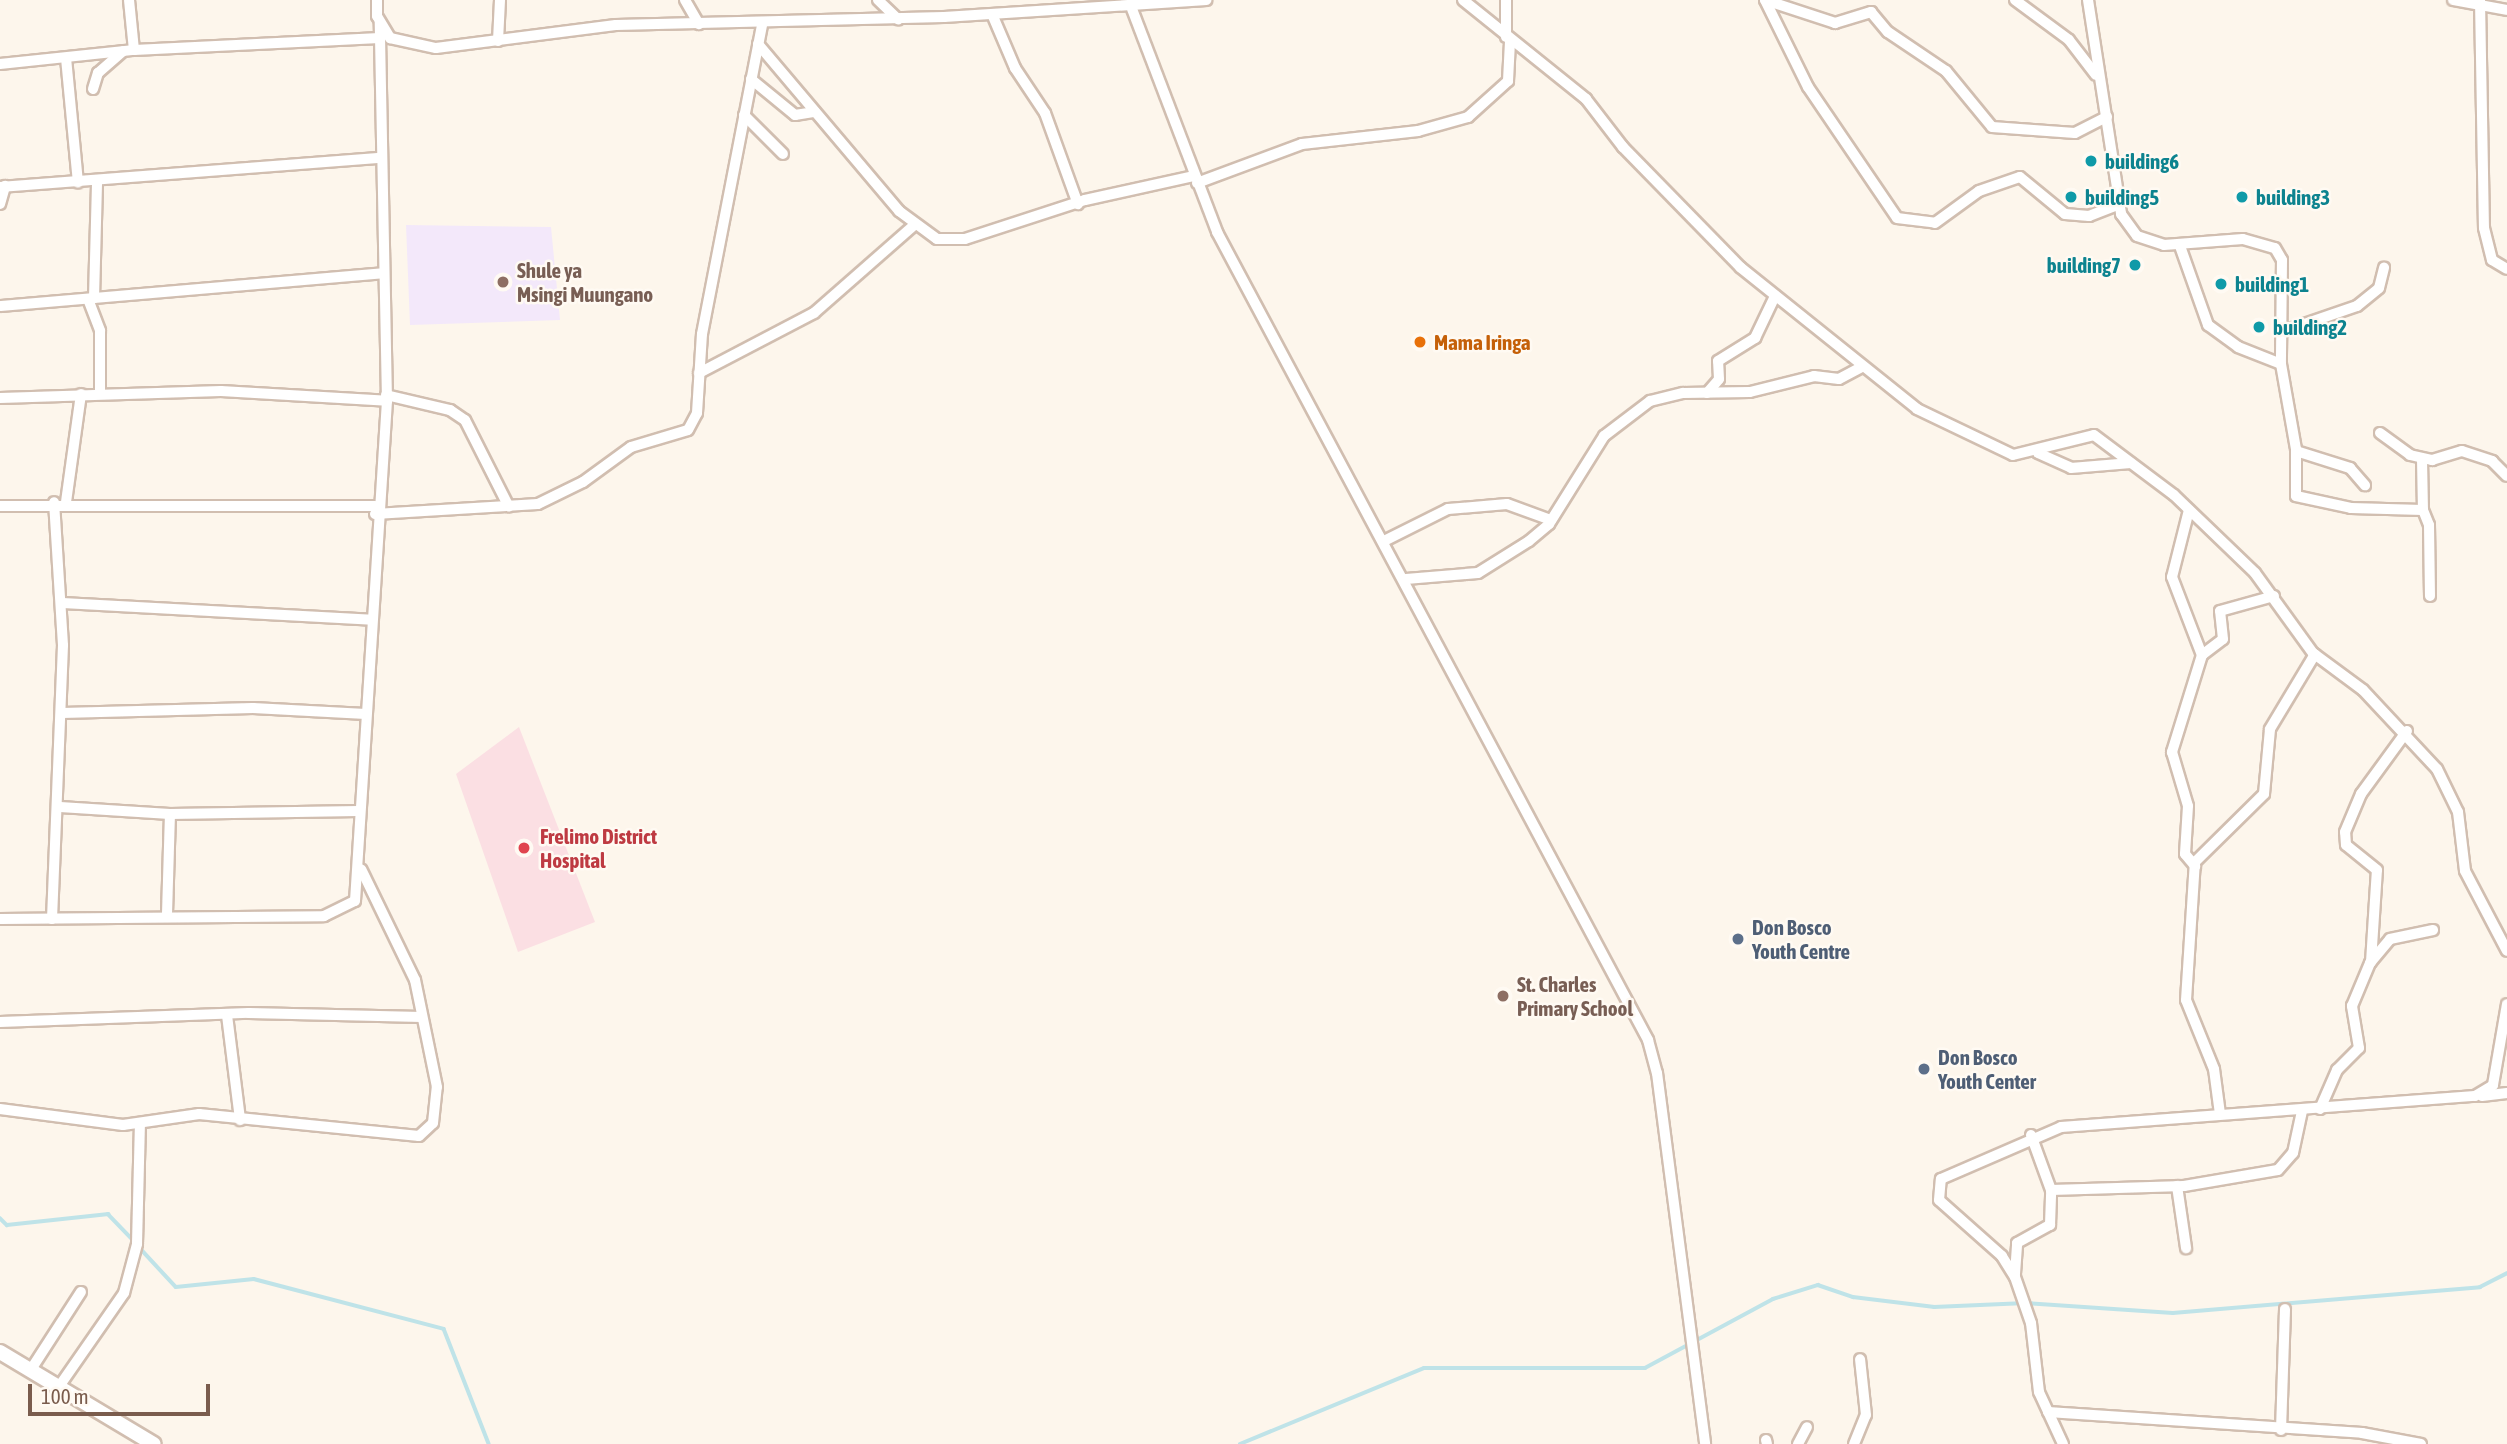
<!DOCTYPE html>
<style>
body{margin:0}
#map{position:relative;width:2507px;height:1444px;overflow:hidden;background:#fdf6ec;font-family:"Asap Condensed",sans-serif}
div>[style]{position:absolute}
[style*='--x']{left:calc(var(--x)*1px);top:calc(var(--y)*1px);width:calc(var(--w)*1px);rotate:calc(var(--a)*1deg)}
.education>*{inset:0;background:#f3e8fa}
.medical>*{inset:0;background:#fbdfe3}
.stream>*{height:3.5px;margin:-1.75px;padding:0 1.75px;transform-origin:1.75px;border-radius:1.75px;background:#bfe3e8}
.roads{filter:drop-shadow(2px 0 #d1beb0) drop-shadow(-2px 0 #d1beb0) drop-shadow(0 2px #d1beb0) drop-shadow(0 -2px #d1beb0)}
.minor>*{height:10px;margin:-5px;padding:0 5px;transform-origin:5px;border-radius:5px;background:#fff}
.tertiary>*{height:14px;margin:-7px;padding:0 7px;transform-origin:7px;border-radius:7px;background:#fff}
.dots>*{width:19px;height:19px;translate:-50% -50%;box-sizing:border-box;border:4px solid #fffaf3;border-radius:50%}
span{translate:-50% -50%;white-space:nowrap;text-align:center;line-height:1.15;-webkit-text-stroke:5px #fffaf3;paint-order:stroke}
.culture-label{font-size:21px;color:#0d838f;font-weight:700}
.left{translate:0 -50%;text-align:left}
.right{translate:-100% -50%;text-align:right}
.education-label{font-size:21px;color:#785e54;font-weight:700}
.food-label{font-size:21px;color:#c56008;font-weight:700}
.health-label{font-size:21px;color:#be3a42;font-weight:700}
.service-label{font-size:21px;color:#4e5e75;font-weight:700}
.scale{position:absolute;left:28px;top:1384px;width:182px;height:32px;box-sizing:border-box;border:4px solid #7a5c4d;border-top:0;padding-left:9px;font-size:21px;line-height:24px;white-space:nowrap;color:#7a5c4d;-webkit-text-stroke:5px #fffaf3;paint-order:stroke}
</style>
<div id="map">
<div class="education">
<div style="clip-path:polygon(406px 225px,551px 227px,560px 320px,410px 325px)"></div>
</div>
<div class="medical">
<div style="clip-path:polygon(519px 727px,595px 922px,518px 952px,456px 774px)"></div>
</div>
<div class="stream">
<div style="--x:0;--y:1218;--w:10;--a:45"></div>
<div style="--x:7;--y:1225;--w:102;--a:-6.2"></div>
<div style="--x:108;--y:1214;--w:37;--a:46"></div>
<div style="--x:139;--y:1247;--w:54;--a:47.2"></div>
<div style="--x:176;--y:1287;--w:78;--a:-5.9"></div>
<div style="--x:254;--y:1279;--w:196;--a:14.7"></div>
<div style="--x:444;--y:1329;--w:123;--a:68.6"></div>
<div style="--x:1240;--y:1444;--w:199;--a:-22.4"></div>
<div style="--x:1424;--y:1368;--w:221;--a:0"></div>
<div style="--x:1645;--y:1368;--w:145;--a:-28.3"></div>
<div style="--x:1773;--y:1299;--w:47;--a:-17.3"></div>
<div style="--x:1818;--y:1285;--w:37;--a:19"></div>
<div style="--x:1853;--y:1297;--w:82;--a:7"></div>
<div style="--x:1934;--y:1307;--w:92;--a:-2.5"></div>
<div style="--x:2026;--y:1303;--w:147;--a:3.9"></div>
<div style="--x:2173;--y:1313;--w:308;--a:-4.8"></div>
<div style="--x:2480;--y:1287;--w:30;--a:-27"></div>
</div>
<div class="roads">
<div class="minor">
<div style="--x:129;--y:0;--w:50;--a:84.3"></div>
<div style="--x:377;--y:0;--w:16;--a:90"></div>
<div style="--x:377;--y:16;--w:26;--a:59"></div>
<div style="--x:390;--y:38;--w:47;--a:12.3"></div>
<div style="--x:436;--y:48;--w:181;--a:-7.3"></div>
<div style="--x:616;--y:25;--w:328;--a:-1.4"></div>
<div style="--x:944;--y:17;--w:263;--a:-3.7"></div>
<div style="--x:685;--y:0;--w:28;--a:60"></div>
<div style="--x:878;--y:0;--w:28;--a:44"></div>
<div style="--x:1463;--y:0;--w:158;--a:38.8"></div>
<div style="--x:1586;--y:99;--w:61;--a:52.4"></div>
<div style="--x:1623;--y:147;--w:168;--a:45.7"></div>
<div style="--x:1740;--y:267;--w:227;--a:38.7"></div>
<div style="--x:1917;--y:409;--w:106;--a:25.6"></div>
<div style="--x:2013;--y:455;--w:83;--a:-13.9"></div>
<div style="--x:2094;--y:435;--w:100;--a:36.9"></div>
<div style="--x:2174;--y:495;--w:112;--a:43.9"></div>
<div style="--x:2255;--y:573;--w:99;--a:54.1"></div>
<div style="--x:2313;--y:653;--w:62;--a:36.5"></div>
<div style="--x:2363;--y:690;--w:108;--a:46.9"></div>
<div style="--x:2437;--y:769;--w:48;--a:64"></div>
<div style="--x:2458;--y:812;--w:59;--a:83.2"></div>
<div style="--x:2465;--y:871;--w:90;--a:62.3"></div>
<div style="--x:1506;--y:0;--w:37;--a:90"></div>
<div style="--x:1765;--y:0;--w:97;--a:63.7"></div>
<div style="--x:1808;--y:87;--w:158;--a:55.8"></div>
<div style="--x:1897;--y:218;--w:38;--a:7"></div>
<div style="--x:1935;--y:223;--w:54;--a:-36"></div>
<div style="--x:1979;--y:191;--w:43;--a:-18.9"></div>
<div style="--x:2020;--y:177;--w:58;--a:39.4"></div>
<div style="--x:2065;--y:214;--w:24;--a:5"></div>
<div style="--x:2089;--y:216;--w:33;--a:-21"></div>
<div style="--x:1765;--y:0;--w:74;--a:18.2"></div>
<div style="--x:1835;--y:23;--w:38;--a:-17"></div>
<div style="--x:1871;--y:12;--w:26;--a:50"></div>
<div style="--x:1888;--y:32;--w:70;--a:33.9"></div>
<div style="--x:1946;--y:71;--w:72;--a:50.6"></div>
<div style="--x:1992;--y:127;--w:83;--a:4.1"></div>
<div style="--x:2075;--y:133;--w:36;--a:-27"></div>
<div style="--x:2015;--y:0;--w:67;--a:36.5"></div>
<div style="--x:2069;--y:40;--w:44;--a:52.4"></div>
<div style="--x:2088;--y:0;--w:217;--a:81.2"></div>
<div style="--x:2121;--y:214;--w:27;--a:54"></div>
<div style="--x:2137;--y:236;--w:28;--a:18"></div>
<div style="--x:2164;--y:245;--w:79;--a:-4.3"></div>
<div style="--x:2243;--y:239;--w:33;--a:16"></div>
<div style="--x:2275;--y:248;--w:14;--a:60"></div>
<div style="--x:2282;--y:260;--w:104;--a:90.6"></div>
<div style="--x:2281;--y:364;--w:86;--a:80"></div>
<div style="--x:2296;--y:449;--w:47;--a:90"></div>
<div style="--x:2296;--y:496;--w:56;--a:12.3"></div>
<div style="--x:2351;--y:508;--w:72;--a:1.6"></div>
<div style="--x:2423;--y:510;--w:16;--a:68"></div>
<div style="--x:2429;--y:525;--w:71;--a:89.2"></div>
<div style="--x:2453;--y:0;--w:55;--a:10.5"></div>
<div style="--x:2480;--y:0;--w:228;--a:89"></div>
<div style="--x:2484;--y:228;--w:33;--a:76"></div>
<div style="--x:2492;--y:260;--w:17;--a:31"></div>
<div style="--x:1132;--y:9;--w:239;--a:69.1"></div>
<div style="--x:1217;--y:232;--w:916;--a:61.92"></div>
<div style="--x:1648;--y:1040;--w:34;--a:75"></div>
<div style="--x:1657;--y:1073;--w:374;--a:82.6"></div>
<div style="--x:992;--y:14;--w:59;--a:66.9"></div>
<div style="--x:1015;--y:68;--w:54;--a:56.3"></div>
<div style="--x:1045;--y:113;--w:97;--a:70.1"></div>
<div style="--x:498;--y:41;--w:41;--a:-87.2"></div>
<div style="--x:758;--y:44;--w:219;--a:49.8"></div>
<div style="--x:899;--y:211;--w:47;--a:36.4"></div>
<div style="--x:937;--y:239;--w:28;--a:0"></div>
<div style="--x:965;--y:239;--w:126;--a:-18"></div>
<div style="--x:1085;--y:200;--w:112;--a:-12.4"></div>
<div style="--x:66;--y:58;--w:125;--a:84.5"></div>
<div style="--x:0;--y:64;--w:135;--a:-6"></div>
<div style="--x:134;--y:50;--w:246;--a:-2.8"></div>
<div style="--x:751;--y:79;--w:57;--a:39.3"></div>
<div style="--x:795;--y:115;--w:20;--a:-9"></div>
<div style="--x:93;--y:89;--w:17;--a:-73"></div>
<div style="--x:98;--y:73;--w:33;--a:-41"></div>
<div style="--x:744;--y:115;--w:55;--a:45"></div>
<div style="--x:1197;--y:183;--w:112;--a:-20.4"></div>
<div style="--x:1302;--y:144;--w:117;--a:-6.4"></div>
<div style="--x:1418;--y:131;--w:52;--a:-15.6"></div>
<div style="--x:1468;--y:117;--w:54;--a:-42"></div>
<div style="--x:1508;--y:81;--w:40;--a:-87.1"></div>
<div style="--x:0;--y:187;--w:382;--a:-4.4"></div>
<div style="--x:0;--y:204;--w:19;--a:-74"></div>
<div style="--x:2180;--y:246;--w:84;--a:70.5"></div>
<div style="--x:2208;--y:325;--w:37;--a:36"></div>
<div style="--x:2238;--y:347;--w:46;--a:21.6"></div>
<div style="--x:94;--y:298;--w:118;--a:-88.5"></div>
<div style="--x:88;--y:299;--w:34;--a:69"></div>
<div style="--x:100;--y:331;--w:62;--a:90"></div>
<div style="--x:0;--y:306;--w:385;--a:-4.9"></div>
<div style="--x:2284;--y:331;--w:77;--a:-18.9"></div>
<div style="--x:2357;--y:306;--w:28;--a:-39"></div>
<div style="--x:2379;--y:288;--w:21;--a:-76"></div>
<div style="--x:699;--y:373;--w:130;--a:-27.6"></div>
<div style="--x:814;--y:313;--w:133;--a:-41.3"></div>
<div style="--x:1707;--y:393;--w:18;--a:-49"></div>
<div style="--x:1719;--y:379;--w:18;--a:-93"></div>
<div style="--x:1718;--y:361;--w:44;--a:-31.9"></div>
<div style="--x:1755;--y:338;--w:47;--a:-64.5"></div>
<div style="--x:386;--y:395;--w:66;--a:13.2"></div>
<div style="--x:450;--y:410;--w:18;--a:34"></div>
<div style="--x:465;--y:420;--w:97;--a:63.2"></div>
<div style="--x:0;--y:398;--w:221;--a:-1.8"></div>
<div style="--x:221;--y:391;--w:166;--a:3.4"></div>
<div style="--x:2380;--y:433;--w:37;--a:36"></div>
<div style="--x:2410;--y:455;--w:23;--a:13"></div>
<div style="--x:2432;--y:460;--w:31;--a:-17"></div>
<div style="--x:2462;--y:451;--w:32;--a:18"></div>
<div style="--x:2492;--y:461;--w:21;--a:45"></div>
<div style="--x:2296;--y:451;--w:57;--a:17.5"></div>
<div style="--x:2350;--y:468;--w:23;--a:49"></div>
<div style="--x:2038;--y:453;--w:36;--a:24"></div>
<div style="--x:2071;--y:468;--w:60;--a:-4.8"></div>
<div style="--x:2422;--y:459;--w:51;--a:88.9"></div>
<div style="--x:66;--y:502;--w:109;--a:-82.1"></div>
<div style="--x:0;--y:506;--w:375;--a:0"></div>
<div style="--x:2189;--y:510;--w:69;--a:104.2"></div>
<div style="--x:2172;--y:577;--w:84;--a:69"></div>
<div style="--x:2202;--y:655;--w:102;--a:107.2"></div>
<div style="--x:2172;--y:752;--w:56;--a:73.5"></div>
<div style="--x:2188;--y:806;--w:48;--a:93.6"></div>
<div style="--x:2185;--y:854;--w:16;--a:50"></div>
<div style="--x:375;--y:514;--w:163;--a:-3.5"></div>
<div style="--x:538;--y:504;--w:50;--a:-26.1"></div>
<div style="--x:583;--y:482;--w:59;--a:-36.1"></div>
<div style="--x:631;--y:447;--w:59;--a:-16.6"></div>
<div style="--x:688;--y:430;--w:19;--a:-62"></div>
<div style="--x:697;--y:413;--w:79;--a:-86.4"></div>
<div style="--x:702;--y:334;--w:315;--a:-79"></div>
<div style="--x:1386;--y:540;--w:69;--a:-26.6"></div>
<div style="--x:1448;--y:509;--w:59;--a:-4.8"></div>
<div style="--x:1507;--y:504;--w:47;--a:20"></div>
<div style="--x:1406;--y:579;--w:72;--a:-4.8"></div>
<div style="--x:1478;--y:573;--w:60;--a:-32.1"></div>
<div style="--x:1529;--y:541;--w:26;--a:-40"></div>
<div style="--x:1549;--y:524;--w:104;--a:-58"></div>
<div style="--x:1604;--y:436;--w:58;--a:-37.3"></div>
<div style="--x:1650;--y:401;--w:34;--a:-14"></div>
<div style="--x:1683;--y:393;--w:67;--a:-0.9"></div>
<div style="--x:1750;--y:392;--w:66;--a:-14"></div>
<div style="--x:1814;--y:376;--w:25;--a:7"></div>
<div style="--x:1839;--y:379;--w:24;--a:-28"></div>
<div style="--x:63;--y:603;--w:309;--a:3.1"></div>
<div style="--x:2202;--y:655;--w:26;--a:-37"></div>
<div style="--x:2223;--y:639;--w:28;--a:-96"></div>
<div style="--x:2220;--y:611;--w:56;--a:-15.5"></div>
<div style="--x:62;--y:713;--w:191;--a:-1.5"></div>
<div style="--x:253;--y:708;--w:113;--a:3"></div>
<div style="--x:60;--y:807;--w:110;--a:3.6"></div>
<div style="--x:170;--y:814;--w:189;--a:-0.9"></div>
<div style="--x:167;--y:914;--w:100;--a:-88.3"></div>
<div style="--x:0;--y:919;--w:324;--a:-0.5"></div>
<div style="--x:324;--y:916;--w:34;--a:-26"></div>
<div style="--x:355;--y:901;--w:501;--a:-86.34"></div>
<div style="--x:387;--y:401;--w:379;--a:-91.1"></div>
<div style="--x:52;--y:919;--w:274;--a:-87.7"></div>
<div style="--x:63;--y:645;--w:143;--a:-93.6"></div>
<div style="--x:2371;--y:962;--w:92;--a:-86.3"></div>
<div style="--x:2377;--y:870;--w:40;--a:-141"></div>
<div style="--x:2346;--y:845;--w:13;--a:-94"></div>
<div style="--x:2345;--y:832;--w:41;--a:-67.2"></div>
<div style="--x:2361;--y:794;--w:78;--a:-53.9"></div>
<div style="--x:227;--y:1015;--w:106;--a:82.9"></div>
<div style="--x:0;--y:1022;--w:249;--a:-2.1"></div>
<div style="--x:249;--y:1013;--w:173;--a:1.3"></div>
<div style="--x:2482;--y:1096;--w:25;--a:-7"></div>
<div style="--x:0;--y:1109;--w:124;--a:7.4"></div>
<div style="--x:123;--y:1125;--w:77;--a:-8.2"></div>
<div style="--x:199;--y:1114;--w:221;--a:5.7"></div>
<div style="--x:419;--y:1136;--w:19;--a:-43"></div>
<div style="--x:433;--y:1123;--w:36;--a:-84"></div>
<div style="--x:437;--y:1087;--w:109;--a:-101.6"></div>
<div style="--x:415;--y:980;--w:123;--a:-115.9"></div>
<div style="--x:2320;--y:1109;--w:43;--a:-66.4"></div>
<div style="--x:2337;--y:1070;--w:31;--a:-45"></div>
<div style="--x:2359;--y:1048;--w:43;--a:-99.5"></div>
<div style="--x:2352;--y:1006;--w:47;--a:-67.3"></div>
<div style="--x:2370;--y:963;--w:31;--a:-50"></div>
<div style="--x:2390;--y:939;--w:44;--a:-11.8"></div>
<div style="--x:2220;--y:1114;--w:45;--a:-97.6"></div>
<div style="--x:2214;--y:1069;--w:74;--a:-112.1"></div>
<div style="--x:2186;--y:1000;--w:138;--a:-86.3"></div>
<div style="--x:2195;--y:862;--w:97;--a:-44.6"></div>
<div style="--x:2264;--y:794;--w:65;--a:-84.7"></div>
<div style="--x:2270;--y:729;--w:87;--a:-59"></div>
<div style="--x:2031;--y:1135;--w:59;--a:70"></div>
<div style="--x:2051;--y:1190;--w:133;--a:-1.7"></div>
<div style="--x:2184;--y:1186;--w:95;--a:-9.7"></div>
<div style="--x:2278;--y:1170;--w:23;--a:-49"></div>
<div style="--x:2293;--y:1153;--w:43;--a:-77.9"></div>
<div style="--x:2177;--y:1186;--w:63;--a:81.7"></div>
<div style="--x:2015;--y:1274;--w:31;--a:-86"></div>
<div style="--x:2017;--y:1243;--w:38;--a:-29"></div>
<div style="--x:2050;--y:1225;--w:35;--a:-88"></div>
<div style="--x:30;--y:1371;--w:94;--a:-57.2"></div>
<div style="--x:58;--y:1388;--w:116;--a:-55.2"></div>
<div style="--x:124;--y:1293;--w:51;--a:-75.1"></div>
<div style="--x:137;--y:1244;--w:119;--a:-88.6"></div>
<div style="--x:2048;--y:1412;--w:315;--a:3.8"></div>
<div style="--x:2362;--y:1433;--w:60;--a:10.6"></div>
<div style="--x:2281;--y:1430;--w:121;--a:-88.1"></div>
<div style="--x:1766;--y:1440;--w:4;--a:76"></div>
<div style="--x:1798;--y:1444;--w:19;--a:-62"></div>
<div style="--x:1854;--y:1444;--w:31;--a:-68"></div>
<div style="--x:1866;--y:1415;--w:56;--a:-96.1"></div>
<div style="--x:2063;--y:1444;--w:57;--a:-114.8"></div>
<div style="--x:2039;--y:1392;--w:69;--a:-96.6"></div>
<div style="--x:2031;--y:1323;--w:49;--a:-109.2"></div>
<div style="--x:2015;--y:1277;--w:25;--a:-122"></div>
<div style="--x:2002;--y:1256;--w:84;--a:-138.4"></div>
<div style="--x:1939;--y:1200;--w:21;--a:-85"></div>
<div style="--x:1941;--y:1179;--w:131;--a:-23.4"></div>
<div style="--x:2061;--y:1127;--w:415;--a:-4.3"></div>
<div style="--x:2475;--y:1096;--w:21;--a:-31"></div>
<div style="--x:2493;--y:1085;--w:82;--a:-80.2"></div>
</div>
<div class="tertiary">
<div style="--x:0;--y:1352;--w:179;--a:30.9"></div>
</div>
</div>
<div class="dots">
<div style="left:2091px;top:161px;background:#0f9aa8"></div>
<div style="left:2071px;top:197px;background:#0f9aa8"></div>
<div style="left:2242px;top:197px;background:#0f9aa8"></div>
<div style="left:2135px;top:265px;background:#0f9aa8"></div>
<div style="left:503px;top:282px;background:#8d6e63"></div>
<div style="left:2221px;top:284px;background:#0f9aa8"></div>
<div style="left:2259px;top:327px;background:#0f9aa8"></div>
<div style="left:1420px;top:342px;background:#e8710a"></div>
<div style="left:524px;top:848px;background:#e0444e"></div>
<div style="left:1738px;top:939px;background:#5c6f8a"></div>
<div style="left:1503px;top:996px;background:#8d6e63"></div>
<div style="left:1924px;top:1069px;background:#5c6f8a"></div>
</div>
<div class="culture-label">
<span class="left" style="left:2105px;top:161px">building6</span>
<span class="left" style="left:2085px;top:197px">building5</span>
<span class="left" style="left:2256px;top:197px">building3</span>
<span class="right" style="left:2121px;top:265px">building7</span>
<span class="left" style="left:2235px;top:284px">building1</span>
<span class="left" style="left:2273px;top:327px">building2</span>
</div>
<div class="education-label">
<span class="left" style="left:517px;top:282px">Shule ya<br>Msingi Muungano</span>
<span class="left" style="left:1517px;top:996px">St. Charles<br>Primary School</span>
</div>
<div class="food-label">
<span class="left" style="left:1434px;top:342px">Mama Iringa</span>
</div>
<div class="health-label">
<span class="left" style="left:540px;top:848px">Frelimo District<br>Hospital</span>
</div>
<div class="service-label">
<span class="left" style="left:1752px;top:939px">Don Bosco<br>Youth Centre</span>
<span class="left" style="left:1938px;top:1069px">Don Bosco<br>Youth Center</span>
</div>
<div class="scale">100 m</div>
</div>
